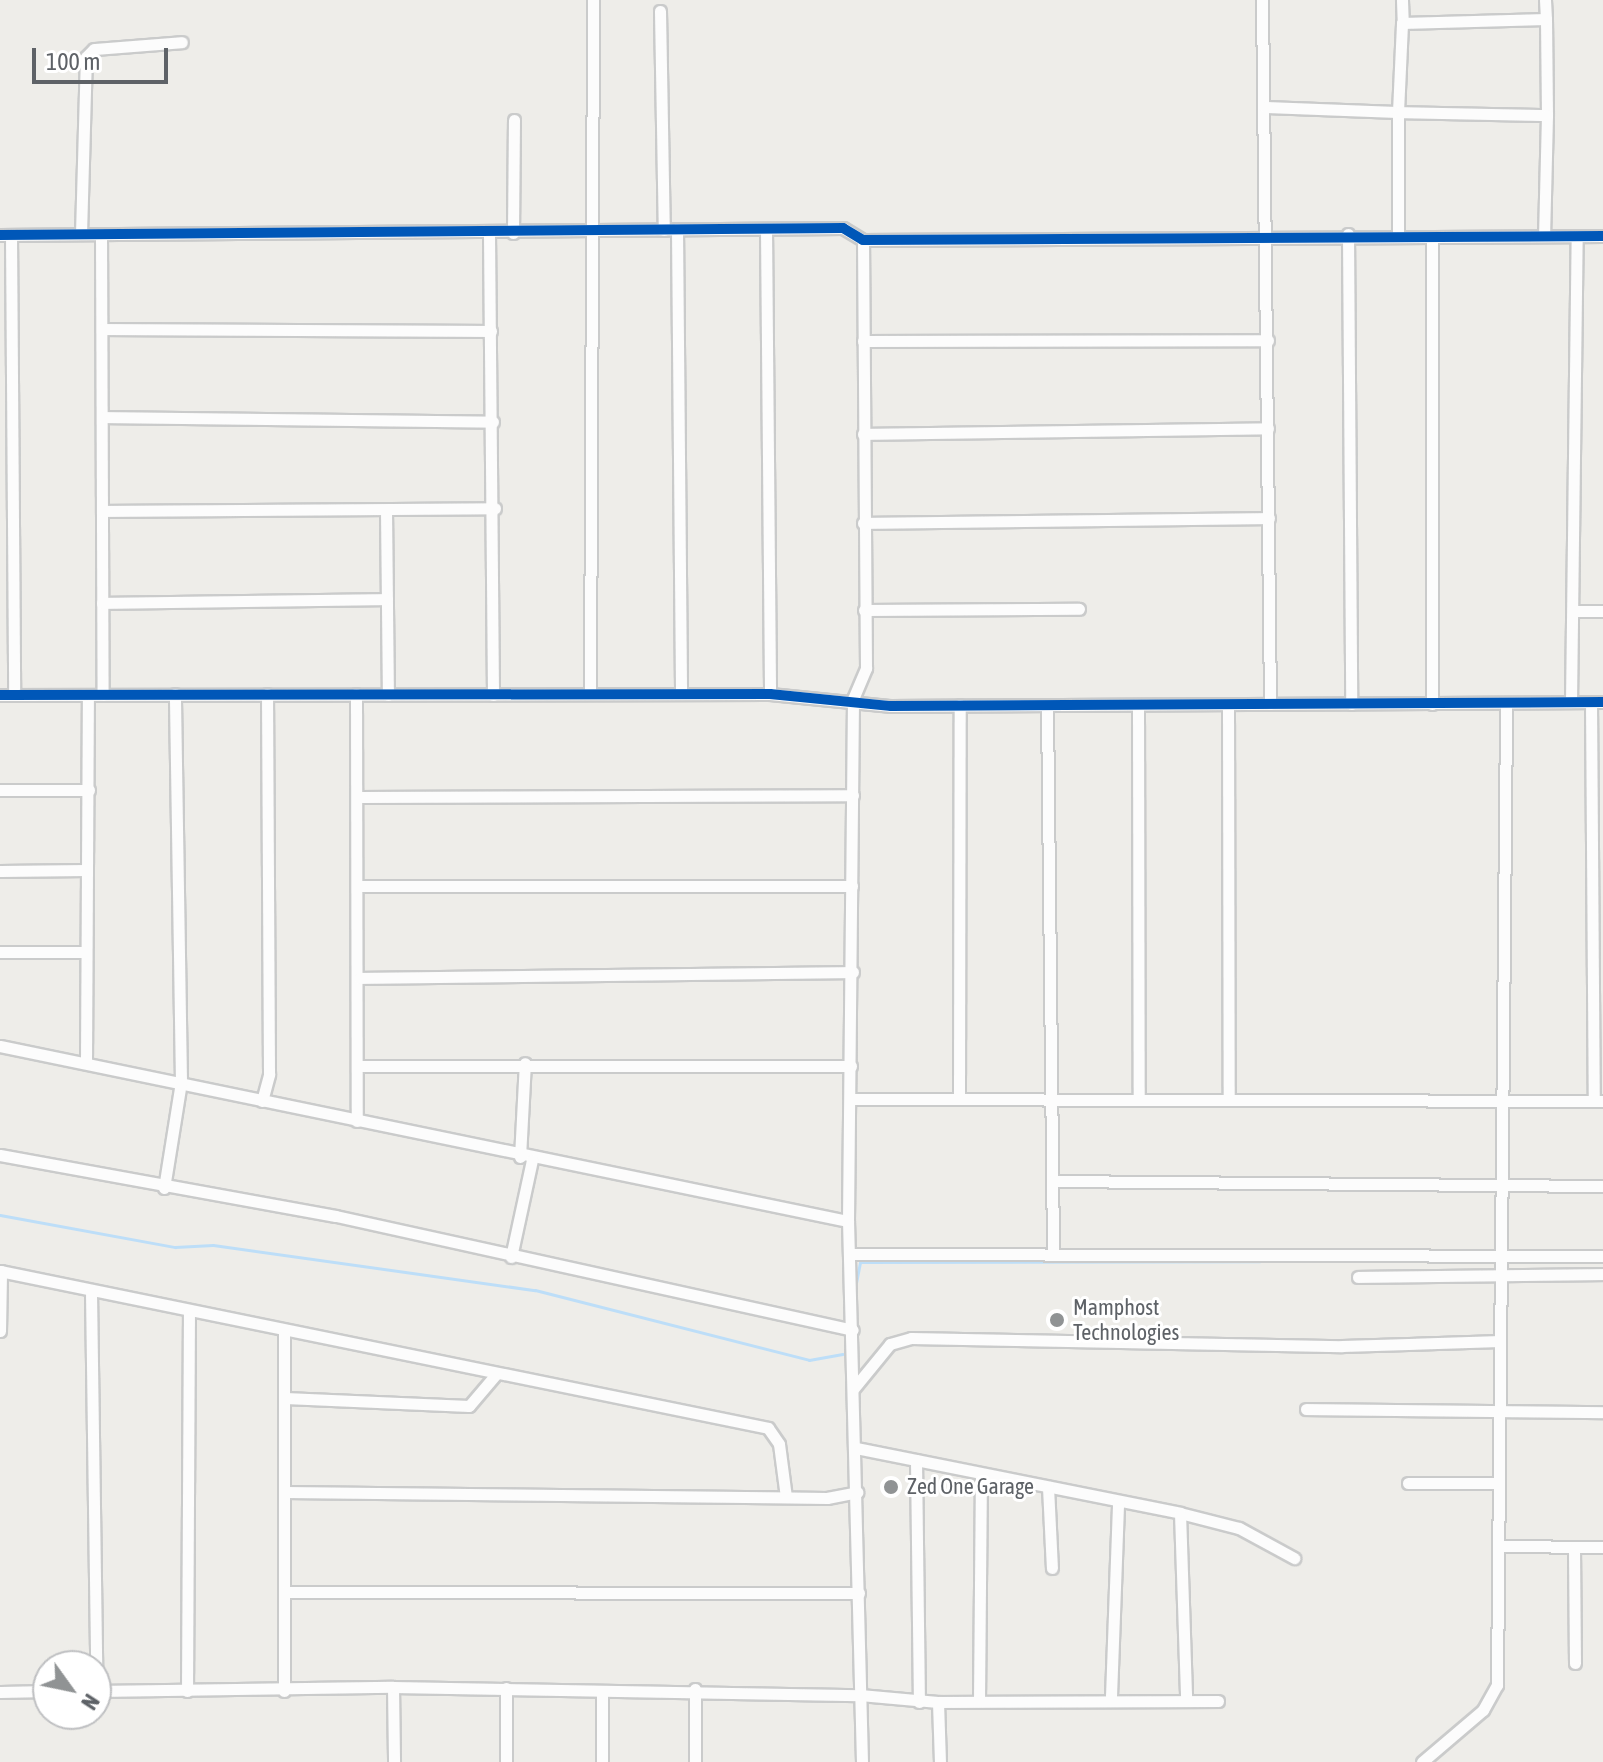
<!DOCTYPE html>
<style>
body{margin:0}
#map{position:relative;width:1603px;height:1762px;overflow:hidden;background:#eeede9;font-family:"Asap Condensed",sans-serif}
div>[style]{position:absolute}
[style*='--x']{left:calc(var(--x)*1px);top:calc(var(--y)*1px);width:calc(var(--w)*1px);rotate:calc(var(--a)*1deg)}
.stream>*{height:3px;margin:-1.5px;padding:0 1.5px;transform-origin:1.5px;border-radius:1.5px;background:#bddef8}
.roads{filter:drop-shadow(2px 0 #cacbcb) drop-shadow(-2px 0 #cacbcb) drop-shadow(0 2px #cacbcb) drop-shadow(0 -2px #cacbcb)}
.minor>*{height:11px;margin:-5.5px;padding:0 5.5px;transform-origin:5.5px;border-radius:5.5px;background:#fcfcfc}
.cycleway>*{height:10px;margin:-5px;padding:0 5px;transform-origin:5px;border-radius:5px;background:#0057b8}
.dots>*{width:22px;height:22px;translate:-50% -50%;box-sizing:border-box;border:4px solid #fff;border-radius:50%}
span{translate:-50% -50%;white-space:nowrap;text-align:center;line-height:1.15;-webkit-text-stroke:6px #fff;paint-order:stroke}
.poi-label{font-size:22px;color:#5e6267}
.left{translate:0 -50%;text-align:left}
.north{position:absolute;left:32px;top:1650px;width:80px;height:80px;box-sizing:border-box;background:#fff;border:2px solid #bfc0c2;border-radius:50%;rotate:123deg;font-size:22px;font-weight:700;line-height:32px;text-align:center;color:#5e6267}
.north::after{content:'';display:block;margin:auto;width:28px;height:36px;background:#909394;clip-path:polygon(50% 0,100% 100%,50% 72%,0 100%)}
.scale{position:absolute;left:32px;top:48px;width:136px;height:36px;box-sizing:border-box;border:4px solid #5e6267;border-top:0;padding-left:10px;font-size:24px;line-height:28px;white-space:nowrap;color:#5e6267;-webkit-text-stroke:6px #fff;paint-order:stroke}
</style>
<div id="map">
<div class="stream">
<div style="--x:0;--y:1215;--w:178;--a:10.4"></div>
<div style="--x:175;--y:1247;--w:38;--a:-3"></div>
<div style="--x:213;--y:1245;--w:325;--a:8"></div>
<div style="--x:535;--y:1290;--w:283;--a:14.3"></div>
<div style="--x:809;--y:1360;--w:34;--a:-10"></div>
<div style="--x:855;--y:1288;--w:26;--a:-79"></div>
<div style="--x:860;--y:1262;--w:400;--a:-0.1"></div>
</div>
<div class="roads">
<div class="minor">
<div style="--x:1262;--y:0;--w:704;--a:89.35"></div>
<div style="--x:1402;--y:0;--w:23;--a:88"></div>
<div style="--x:660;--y:11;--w:219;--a:89"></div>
<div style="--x:1546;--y:19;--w:96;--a:89.4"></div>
<div style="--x:1265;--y:107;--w:133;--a:2.2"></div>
<div style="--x:1398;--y:112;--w:89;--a:-87.4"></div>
<div style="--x:1402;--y:23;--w:144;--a:-1.6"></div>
<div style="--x:1546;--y:19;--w:19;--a:-93"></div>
<div style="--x:677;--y:229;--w:465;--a:89.5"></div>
<div style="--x:766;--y:229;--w:465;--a:89.5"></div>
<div style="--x:513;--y:233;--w:113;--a:-89.5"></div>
<div style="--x:81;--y:234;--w:177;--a:-88.4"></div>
<div style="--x:86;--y:57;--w:11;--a:-45"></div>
<div style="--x:94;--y:49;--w:88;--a:-4.5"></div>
<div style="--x:101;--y:234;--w:461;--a:89.8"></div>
<div style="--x:489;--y:234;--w:461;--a:89.5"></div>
<div style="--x:1348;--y:234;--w:470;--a:89.6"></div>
<div style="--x:0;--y:235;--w:843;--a:-0.48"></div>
<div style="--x:843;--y:228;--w:23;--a:31"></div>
<div style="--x:863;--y:240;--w:740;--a:-0.31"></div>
<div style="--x:11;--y:235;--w:460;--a:89.6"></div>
<div style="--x:1398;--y:236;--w:124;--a:-90"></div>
<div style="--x:1398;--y:112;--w:149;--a:1.2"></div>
<div style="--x:1547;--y:115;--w:120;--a:91.4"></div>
<div style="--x:102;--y:329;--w:389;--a:0.3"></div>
<div style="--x:863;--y:341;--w:405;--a:-0.1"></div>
<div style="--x:103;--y:417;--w:390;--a:0.7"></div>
<div style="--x:863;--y:434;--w:405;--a:-0.8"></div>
<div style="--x:386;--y:510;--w:185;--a:89.4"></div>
<div style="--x:102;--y:511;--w:393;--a:-0.4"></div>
<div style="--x:863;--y:523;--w:406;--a:-0.7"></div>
<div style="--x:102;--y:603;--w:285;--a:-0.8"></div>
<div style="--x:864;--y:610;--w:215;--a:-0.3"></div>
<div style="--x:1575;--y:611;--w:28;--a:0"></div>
<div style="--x:356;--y:694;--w:427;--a:89.9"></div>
<div style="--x:590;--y:694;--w:694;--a:-89.75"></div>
<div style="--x:0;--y:695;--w:770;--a:-0.07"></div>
<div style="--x:770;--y:694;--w:122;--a:5.7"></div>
<div style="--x:891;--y:706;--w:712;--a:-0.32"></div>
<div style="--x:1571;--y:702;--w:466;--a:-89.3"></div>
<div style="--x:1591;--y:702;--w:399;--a:89.6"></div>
<div style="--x:1228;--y:704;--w:394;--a:89.9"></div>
<div style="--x:1432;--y:704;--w:467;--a:-90"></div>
<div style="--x:1047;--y:705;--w:550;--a:89.37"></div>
<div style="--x:1138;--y:705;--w:394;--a:89.9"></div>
<div style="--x:0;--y:790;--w:89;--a:0"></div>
<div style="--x:358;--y:797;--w:495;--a:-0.2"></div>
<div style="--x:0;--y:871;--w:87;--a:-0.7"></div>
<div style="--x:358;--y:886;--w:494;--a:0"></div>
<div style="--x:0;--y:952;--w:86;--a:0"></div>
<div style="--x:360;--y:978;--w:493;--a:-0.7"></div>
<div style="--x:0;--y:1046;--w:866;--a:11.66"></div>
<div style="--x:86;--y:1062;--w:367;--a:-89.7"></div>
<div style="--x:360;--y:1066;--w:491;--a:0"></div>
<div style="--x:851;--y:1099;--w:752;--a:0.15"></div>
<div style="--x:959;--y:1099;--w:394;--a:-89.9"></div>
<div style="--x:262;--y:1101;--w:28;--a:-75"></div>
<div style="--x:269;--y:1074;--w:380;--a:-90.3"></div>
<div style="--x:0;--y:1155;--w:341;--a:10.3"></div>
<div style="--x:336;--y:1216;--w:529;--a:12.43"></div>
<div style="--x:520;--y:1157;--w:94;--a:-87"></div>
<div style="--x:1052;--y:1181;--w:551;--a:0.52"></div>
<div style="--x:164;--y:1188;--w:107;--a:-80.9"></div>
<div style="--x:181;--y:1082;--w:388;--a:-90.9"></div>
<div style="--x:852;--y:1254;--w:751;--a:0.15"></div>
<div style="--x:511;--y:1257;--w:99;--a:-77.8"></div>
<div style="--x:0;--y:1271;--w:784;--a:11.55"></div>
<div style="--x:768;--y:1428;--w:19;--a:55"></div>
<div style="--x:779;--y:1444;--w:53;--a:82.5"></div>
<div style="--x:1358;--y:1277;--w:245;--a:-0.7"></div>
<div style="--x:91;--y:1292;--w:374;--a:89.2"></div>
<div style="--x:0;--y:1331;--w:60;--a:-89"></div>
<div style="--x:284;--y:1333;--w:358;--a:90"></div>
<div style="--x:854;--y:1388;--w:57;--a:-50.7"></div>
<div style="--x:890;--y:1344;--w:22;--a:-16"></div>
<div style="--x:911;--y:1338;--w:431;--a:1.1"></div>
<div style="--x:1342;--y:1346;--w:158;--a:-1.8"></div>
<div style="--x:285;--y:1398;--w:184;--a:2.5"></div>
<div style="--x:469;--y:1406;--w:43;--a:-49.7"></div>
<div style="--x:1306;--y:1409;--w:297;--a:0.6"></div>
<div style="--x:856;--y:1448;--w:330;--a:11.3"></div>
<div style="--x:1180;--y:1513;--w:61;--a:14.3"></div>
<div style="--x:1239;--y:1528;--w:63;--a:28.6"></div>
<div style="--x:916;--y:1460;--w:242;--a:89.3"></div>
<div style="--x:1408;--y:1483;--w:91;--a:0"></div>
<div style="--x:1048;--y:1487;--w:81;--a:87.2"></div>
<div style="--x:285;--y:1492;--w:542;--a:0.63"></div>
<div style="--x:827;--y:1498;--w:31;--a:-11"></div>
<div style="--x:1180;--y:1513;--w:184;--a:88.1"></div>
<div style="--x:1502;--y:1546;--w:101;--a:0.6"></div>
<div style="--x:1574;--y:1549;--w:114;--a:89.5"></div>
<div style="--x:285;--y:1592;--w:574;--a:0.1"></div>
<div style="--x:393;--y:1687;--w:75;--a:89.2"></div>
<div style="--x:506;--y:1688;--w:74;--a:90"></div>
<div style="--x:695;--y:1689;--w:73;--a:90"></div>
<div style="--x:96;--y:1691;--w:297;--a:-0.8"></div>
<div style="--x:393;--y:1687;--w:467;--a:1"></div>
<div style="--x:860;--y:1695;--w:78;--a:5.1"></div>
<div style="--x:938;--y:1702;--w:60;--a:88.1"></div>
<div style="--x:187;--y:1691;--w:380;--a:-89.7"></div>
<div style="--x:0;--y:1692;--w:48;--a:-1.2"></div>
<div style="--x:1111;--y:1696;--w:195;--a:-87.9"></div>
<div style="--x:979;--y:1700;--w:225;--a:-89.5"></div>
<div style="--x:938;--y:1702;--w:280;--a:-0.2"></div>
<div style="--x:602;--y:1762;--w:71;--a:-90"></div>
<div style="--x:862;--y:1762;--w:541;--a:-91.48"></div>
<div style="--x:848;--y:1221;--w:522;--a:-89.45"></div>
<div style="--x:853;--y:699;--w:34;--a:-67"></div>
<div style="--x:866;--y:668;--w:428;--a:-90.4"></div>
<div style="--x:1422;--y:1762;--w:80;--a:-40.4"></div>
<div style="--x:1483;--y:1710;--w:29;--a:-61"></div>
<div style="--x:1497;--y:1685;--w:981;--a:-89.47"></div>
</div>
</div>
<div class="cycleway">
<div style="--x:0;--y:235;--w:843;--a:-0.48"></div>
<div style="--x:843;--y:228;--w:23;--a:31"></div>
<div style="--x:863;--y:240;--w:740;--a:-0.31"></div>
<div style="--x:0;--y:695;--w:770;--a:-0.07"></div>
<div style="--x:770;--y:694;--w:122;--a:5.7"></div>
<div style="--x:891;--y:706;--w:712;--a:-0.32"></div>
</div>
<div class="dots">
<div style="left:1057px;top:1320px;background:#909394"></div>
<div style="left:891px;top:1487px;background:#909394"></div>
</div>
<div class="poi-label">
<span class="left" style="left:1073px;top:1320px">Mamphost<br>Technologies</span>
<span class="left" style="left:907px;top:1487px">Zed One Garage</span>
</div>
<div class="north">N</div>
<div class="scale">100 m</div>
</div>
